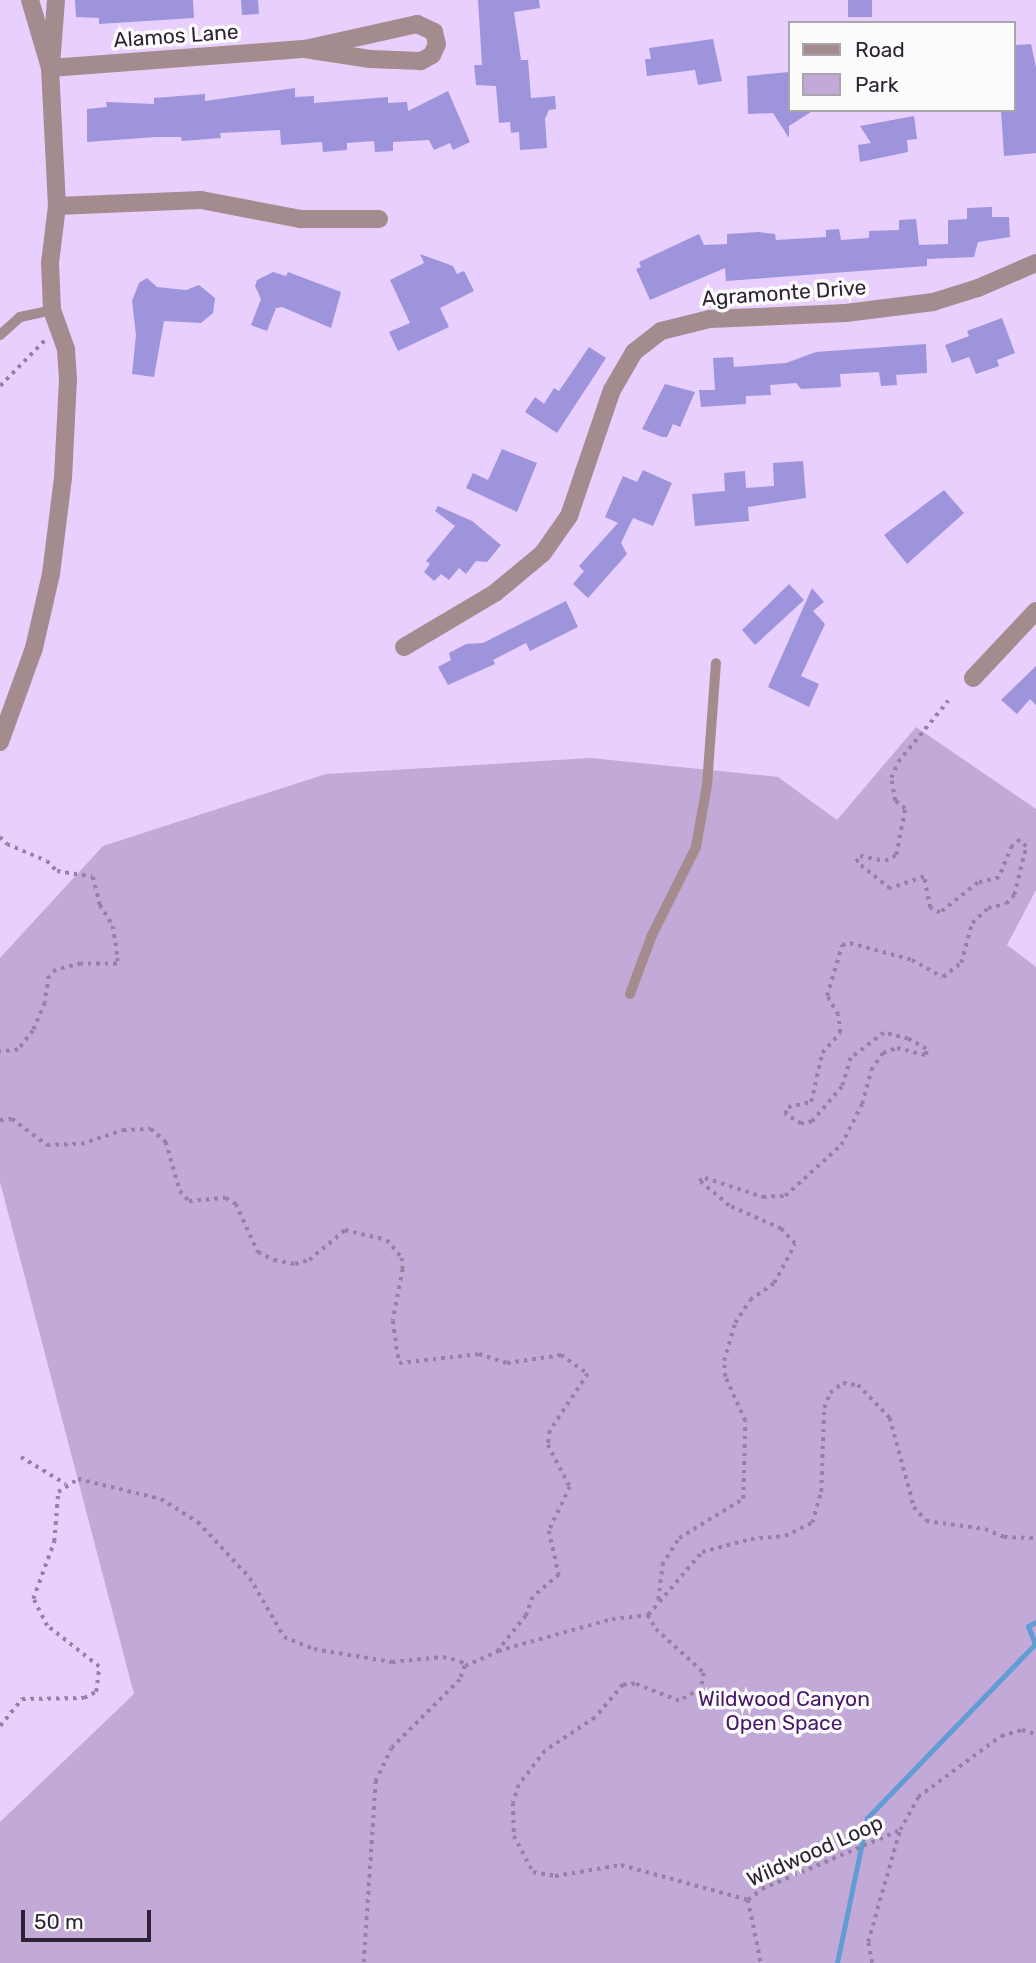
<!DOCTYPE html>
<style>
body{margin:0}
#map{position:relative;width:1036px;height:1963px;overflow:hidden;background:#e8cffe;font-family:Rubik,sans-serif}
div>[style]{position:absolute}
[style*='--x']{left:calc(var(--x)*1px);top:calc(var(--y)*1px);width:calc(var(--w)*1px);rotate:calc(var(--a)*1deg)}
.green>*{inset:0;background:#c3a9d7}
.stream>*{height:5px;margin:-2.5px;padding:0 2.5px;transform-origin:2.5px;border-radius:2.5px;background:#629cd5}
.building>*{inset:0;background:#9d94dc}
.path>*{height:3.5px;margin-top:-1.75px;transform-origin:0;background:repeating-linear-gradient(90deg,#9481a3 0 3.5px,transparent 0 8.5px)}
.service>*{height:10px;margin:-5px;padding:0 5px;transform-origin:5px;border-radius:5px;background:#a48b8e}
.minor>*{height:18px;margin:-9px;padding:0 9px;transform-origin:9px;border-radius:9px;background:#a48b8e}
.tertiary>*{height:18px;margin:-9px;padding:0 9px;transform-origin:9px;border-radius:9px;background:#a48b8e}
span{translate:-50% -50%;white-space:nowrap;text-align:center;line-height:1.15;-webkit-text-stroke:7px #fcfcfc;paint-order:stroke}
.street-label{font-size:21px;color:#2d2334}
.park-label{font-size:21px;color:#491767}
.legend{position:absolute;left:788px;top:21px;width:228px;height:91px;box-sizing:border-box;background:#fcfcfc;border:2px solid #a9a5ac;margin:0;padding:9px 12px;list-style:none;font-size:21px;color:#2d2334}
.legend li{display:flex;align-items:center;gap:14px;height:35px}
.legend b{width:35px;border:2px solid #a9a5ac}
.scale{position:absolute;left:21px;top:1910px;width:130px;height:32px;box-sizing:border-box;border:4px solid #2d2334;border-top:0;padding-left:9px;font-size:21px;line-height:24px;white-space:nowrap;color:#2d2334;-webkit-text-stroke:5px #fcfcfc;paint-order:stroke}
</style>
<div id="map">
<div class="green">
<div style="clip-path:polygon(916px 727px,1036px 809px,1036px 890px,1007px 945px,1036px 967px,1036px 1963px,0 1963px,0 1822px,134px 1694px,0 1182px,0 958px,103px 846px,326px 774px,591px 758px,778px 777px,837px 820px)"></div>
</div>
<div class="stream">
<div style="--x:837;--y:1963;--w:148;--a:-78.3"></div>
<div style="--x:867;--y:1818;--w:242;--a:-46"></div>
<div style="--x:1035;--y:1644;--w:19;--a:-111"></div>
<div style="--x:1028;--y:1626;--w:9;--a:-27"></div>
</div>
<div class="building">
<div style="clip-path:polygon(75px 0,193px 0,194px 18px,99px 24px,99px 18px,76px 17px)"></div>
<div style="clip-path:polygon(241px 0,258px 0,259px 14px,242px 15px)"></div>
<div style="clip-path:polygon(478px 0,539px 0,540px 8px,514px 12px,521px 60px,528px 60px,531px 98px,555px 96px,556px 109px,549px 110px,545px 119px,547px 148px,520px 150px,519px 132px,511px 133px,510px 122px,499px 123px,496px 86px,476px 85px,474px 65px,482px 65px)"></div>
<div style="clip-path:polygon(848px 0,872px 0,872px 17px,848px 17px)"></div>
<div style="clip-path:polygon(713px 39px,722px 81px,698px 85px,695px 70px,647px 76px,645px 59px,651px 59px,649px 48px)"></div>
<div style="clip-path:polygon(1031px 44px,1036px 67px,1036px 153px,1004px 156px,1001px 111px,1013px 110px,1014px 45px)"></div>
<div style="clip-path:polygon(789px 72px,789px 110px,814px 110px,789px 126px,789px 138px,773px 113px,748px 114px,747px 76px)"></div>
<div style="clip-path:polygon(295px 88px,295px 97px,314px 96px,314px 103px,388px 97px,388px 103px,407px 102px,408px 111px,448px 91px,470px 142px,453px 150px,450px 143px,434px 150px,429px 140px,393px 142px,393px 151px,375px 152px,374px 141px,347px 143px,347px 150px,323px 152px,322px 142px,281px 145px,280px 130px,220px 133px,221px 138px,182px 141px,181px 137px,156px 137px,87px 142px,87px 109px,107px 107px,106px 102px,154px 104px,154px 98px,205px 94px,205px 101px)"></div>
<div style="clip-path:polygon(914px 116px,917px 139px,907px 140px,908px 152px,860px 162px,858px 145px,871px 143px,860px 126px)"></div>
<div style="clip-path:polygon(992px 207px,992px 217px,1009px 217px,1010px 237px,978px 242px,974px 257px,927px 259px,927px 266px,726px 281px,725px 268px,650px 300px,636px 269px,641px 267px,639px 262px,699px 234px,704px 245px,727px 244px,727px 234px,759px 232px,775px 234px,776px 240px,826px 237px,826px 230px,839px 229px,841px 240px,869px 238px,869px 231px,899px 230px,899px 220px,916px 219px,919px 245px,948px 244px,948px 220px,967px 219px,967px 208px)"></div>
<div style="clip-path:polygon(420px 254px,453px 266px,457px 274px,464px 271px,474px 291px,440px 308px,449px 327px,398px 351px,389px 332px,410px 323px,390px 280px,424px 263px)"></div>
<div style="clip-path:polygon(273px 272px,286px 276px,288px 272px,341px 292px,331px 328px,282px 307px,276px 308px,267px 331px,251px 325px,261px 299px,255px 286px,257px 280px)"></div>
<div style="clip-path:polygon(147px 278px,157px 287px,186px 290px,199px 285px,215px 298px,213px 313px,201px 323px,164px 321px,154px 377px,132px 374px,136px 335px,132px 301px,139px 283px)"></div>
<div style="clip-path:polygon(1002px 318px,1015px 353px,997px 360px,999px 366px,976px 374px,969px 357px,952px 363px,945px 345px,969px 336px,967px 331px)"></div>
<div style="clip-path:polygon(926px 344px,927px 373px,896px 375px,897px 385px,881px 386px,879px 372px,840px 374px,841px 387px,801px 389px,796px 383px,770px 385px,771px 395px,746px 396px,746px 404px,701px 407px,699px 390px,715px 390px,713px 358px,733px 357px,734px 367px,786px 363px,816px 352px)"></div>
<div style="clip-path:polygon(589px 347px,606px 358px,557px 433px,525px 412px,535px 397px,544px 404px,554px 388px,559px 391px)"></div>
<div style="clip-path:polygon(665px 384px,695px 392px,680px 427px,673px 424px,667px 437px,662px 437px,642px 429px)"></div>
<div style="clip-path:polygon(502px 449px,537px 463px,517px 512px,466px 488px,473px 473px,488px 480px)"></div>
<div style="clip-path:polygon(803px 461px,806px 498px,748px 507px,749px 521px,695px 526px,692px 494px,725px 491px,724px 473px,745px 471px,746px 488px,774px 486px,773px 463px)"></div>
<div style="clip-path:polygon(643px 470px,672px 483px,653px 526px,633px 518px,621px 543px,627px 554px,588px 598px,573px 584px,584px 571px,579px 566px,618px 523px,605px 517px,623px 476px,637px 482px)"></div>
<div style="clip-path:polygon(944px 490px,964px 513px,907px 564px,884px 535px)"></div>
<div style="clip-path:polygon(438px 506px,472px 521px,501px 545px,487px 562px,476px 561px,466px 574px,459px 568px,449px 580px,441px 574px,434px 581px,424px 572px,430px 564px,426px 561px,455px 526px,435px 511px)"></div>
<div style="clip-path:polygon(789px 584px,804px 600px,755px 645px,742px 630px)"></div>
<div style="clip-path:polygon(812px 588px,824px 602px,813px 611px,825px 624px,801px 676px,819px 684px,809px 707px,768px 687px)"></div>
<div style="clip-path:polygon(566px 601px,578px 627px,530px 651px,526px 643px,493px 660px,495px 664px,448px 685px,438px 667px,451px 660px,449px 653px,466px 644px,483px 643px)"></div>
<div style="clip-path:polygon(1036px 666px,1036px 705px,1030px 699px,1017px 714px,1001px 700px)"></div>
</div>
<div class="path">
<div style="--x:0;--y:386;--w:64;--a:-45.6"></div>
<div style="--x:0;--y:837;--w:10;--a:45"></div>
<div style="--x:7;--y:844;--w:43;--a:23"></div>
<div style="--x:47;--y:861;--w:14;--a:45"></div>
<div style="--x:57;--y:871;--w:36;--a:9"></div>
<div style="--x:93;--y:877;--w:29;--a:76"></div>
<div style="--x:100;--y:905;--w:25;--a:58"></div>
<div style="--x:113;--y:926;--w:32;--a:81"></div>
<div style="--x:118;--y:958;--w:6;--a:99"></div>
<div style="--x:117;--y:964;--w:36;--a:180"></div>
<div style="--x:81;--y:964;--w:26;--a:167"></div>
<div style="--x:56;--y:970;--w:9;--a:139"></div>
<div style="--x:49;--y:976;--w:27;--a:98"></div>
<div style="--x:45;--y:1003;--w:30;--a:113"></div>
<div style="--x:33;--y:1031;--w:24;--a:128"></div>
<div style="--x:18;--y:1050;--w:18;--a:174"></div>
<div style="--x:0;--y:1120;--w:12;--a:-5"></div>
<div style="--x:12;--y:1119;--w:44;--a:36.6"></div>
<div style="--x:47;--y:1145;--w:34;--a:-2"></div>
<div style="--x:81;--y:1144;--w:44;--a:-18.4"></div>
<div style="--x:123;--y:1130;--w:28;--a:-2"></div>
<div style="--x:151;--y:1129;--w:20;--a:41"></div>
<div style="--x:166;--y:1142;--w:51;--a:74.1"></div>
<div style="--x:180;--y:1191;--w:13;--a:48"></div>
<div style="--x:189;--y:1201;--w:37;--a:-5"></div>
<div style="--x:226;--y:1198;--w:12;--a:31"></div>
<div style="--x:236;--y:1204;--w:53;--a:65.4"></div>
<div style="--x:258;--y:1252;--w:18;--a:27"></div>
<div style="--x:274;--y:1260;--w:21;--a:11"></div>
<div style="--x:295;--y:1264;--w:15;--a:-16"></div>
<div style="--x:309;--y:1260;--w:47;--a:-39.8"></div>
<div style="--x:345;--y:1230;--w:43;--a:13.4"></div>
<div style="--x:387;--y:1240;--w:23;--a:50"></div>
<div style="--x:402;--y:1258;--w:11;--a:85"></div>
<div style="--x:403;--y:1269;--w:53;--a:100.9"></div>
<div style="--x:393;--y:1321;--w:42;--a:81.9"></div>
<div style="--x:399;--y:1363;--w:81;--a:-6.4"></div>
<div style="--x:479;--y:1354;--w:29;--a:18"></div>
<div style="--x:507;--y:1363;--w:55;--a:-8.4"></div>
<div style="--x:561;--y:1355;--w:33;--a:35"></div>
<div style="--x:588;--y:1374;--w:69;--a:123.7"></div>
<div style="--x:550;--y:1431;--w:14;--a:98"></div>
<div style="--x:548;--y:1445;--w:47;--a:62.4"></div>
<div style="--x:570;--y:1487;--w:49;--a:115.5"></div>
<div style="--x:549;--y:1531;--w:45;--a:77.2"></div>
<div style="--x:559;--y:1575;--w:34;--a:140"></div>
<div style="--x:533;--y:1597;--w:20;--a:110"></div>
<div style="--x:526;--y:1616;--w:45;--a:128.7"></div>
<div style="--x:21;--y:1457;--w:52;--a:31"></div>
<div style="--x:658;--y:1600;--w:35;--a:-83"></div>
<div style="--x:662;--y:1565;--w:32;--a:-58"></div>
<div style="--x:679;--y:1538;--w:75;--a:-31.4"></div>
<div style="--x:743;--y:1499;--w:78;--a:-88.5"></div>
<div style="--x:745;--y:1421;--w:48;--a:-114.4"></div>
<div style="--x:725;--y:1377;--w:16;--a:-94"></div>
<div style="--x:724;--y:1361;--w:40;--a:-74"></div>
<div style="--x:735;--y:1323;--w:27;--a:-57"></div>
<div style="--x:750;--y:1300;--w:29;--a:-35"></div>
<div style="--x:774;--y:1283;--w:44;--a:-61.7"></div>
<div style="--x:795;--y:1244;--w:21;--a:-133"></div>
<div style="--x:781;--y:1229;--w:57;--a:-156.1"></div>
<div style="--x:729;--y:1206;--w:39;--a:-140"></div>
<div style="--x:699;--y:1181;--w:7;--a:-27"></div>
<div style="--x:705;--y:1178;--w:61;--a:18.1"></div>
<div style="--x:763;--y:1197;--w:22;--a:-3"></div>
<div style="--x:785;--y:1196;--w:76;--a:-42.3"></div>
<div style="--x:841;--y:1145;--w:46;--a:-62.9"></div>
<div style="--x:862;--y:1104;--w:35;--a:-75"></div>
<div style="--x:871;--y:1070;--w:21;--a:-55"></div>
<div style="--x:883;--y:1053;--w:15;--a:-20"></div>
<div style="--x:897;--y:1048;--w:30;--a:14"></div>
<div style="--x:926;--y:1055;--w:6;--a:-90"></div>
<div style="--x:926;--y:1049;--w:21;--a:-151"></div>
<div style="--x:908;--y:1039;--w:25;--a:-166"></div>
<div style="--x:884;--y:1033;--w:41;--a:142.9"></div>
<div style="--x:851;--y:1058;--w:30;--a:107"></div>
<div style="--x:842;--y:1087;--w:46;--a:130.6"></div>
<div style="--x:812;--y:1122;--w:11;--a:170"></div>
<div style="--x:801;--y:1124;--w:19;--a:-148"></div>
<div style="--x:785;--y:1114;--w:8;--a:-67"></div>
<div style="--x:788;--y:1107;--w:24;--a:-12"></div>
<div style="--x:811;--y:1102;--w:50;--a:-77.3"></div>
<div style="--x:822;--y:1053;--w:27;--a:-48"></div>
<div style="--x:840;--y:1033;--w:18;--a:-96"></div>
<div style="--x:838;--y:1015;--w:22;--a:-120"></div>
<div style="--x:827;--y:996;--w:53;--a:-73.6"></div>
<div style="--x:842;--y:945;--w:8;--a:-14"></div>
<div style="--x:850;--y:943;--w:64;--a:15.3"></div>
<div style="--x:912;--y:960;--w:35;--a:29"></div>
<div style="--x:943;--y:977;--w:23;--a:-38"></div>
<div style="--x:961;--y:963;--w:41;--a:-74.6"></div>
<div style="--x:972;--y:923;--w:22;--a:-43"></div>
<div style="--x:988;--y:908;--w:18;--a:-13"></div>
<div style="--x:1006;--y:904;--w:12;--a:-48"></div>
<div style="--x:1014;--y:895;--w:49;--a:-76"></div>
<div style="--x:1026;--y:847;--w:9;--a:-131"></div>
<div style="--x:1020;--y:840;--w:10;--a:143"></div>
<div style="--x:1012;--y:846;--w:35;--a:112"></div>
<div style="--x:999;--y:878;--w:22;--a:167"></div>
<div style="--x:978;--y:883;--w:48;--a:141.7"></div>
<div style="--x:940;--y:913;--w:11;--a:-153"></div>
<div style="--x:930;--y:908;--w:32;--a:-101"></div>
<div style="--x:924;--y:877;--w:36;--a:161"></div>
<div style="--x:890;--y:889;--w:43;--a:-141.5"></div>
<div style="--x:856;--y:862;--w:7;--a:-56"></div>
<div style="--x:860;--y:856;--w:25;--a:11"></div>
<div style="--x:885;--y:861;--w:13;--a:-29"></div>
<div style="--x:896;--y:855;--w:47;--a:-78.9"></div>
<div style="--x:905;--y:809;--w:13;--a:-141"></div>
<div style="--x:895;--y:801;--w:23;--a:-100"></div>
<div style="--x:891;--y:778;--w:17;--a:-66"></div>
<div style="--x:898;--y:762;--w:79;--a:-50.7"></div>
<div style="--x:648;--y:1615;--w:16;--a:60"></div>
<div style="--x:656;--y:1629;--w:65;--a:42.5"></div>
<div style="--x:704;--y:1673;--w:16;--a:101"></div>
<div style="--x:701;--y:1689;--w:25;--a:151"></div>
<div style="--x:679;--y:1701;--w:47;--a:-158.9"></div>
<div style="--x:635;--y:1684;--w:12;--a:175"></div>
<div style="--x:623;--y:1685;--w:43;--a:130.3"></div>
<div style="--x:595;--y:1718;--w:60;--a:146.6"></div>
<div style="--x:545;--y:1751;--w:43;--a:127.4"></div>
<div style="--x:519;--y:1785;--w:19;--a:108"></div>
<div style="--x:513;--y:1803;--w:33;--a:88"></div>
<div style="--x:514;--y:1836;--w:41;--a:62.2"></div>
<div style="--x:533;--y:1872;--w:22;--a:10"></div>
<div style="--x:555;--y:1876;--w:67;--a:-9.5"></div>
<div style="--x:621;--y:1865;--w:132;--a:15.4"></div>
<div style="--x:748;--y:1900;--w:18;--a:-38"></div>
<div style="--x:762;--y:1889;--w:150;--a:-23.1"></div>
<div style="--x:900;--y:1830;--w:38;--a:-61"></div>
<div style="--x:918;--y:1797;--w:103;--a:-36.3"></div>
<div style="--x:1001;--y:1736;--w:22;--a:-16"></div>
<div style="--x:1022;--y:1730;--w:15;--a:16"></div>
<div style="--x:465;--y:1666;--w:36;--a:-24"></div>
<div style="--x:498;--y:1651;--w:118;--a:-15.7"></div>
<div style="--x:612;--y:1619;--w:36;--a:-6"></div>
<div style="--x:648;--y:1615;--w:83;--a:-49.4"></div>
<div style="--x:702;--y:1552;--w:51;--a:-14.9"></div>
<div style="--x:751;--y:1539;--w:34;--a:-5"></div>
<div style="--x:785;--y:1536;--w:30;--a:-26"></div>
<div style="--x:812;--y:1523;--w:32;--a:-74"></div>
<div style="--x:821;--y:1492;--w:84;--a:-88"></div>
<div style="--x:824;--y:1408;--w:16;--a:-68"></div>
<div style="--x:830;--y:1393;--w:16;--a:-38"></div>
<div style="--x:843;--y:1383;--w:15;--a:8"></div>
<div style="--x:858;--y:1385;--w:46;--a:45.9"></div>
<div style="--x:890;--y:1418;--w:92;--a:74.9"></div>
<div style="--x:914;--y:1507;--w:18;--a:49"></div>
<div style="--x:926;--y:1521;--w:60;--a:7.7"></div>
<div style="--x:985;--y:1529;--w:21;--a:23"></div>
<div style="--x:1004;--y:1537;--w:32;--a:2"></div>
<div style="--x:0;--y:1726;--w:35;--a:-51"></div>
<div style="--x:22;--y:1699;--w:62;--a:-0.9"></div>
<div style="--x:84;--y:1698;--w:13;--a:-27"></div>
<div style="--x:96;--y:1692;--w:25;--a:-83"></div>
<div style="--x:99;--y:1667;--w:66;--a:-141.7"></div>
<div style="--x:47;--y:1626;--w:30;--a:-117"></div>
<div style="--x:33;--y:1599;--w:61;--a:-69.8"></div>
<div style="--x:54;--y:1542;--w:50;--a:-85.4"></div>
<div style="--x:58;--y:1492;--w:24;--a:-33"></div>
<div style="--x:78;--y:1479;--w:85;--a:13.5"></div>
<div style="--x:161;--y:1499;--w:44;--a:31.9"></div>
<div style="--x:198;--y:1522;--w:76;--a:47.1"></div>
<div style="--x:250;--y:1578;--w:68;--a:60"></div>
<div style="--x:284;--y:1637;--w:32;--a:22"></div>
<div style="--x:314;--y:1649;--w:79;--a:9.5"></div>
<div style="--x:392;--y:1662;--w:51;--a:-5.6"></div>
<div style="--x:443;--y:1657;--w:18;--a:13"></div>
<div style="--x:461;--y:1661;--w:6;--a:51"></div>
<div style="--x:465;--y:1666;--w:15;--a:110"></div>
<div style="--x:460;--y:1680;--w:96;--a:135"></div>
<div style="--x:392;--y:1748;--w:37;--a:116"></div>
<div style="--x:376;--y:1781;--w:182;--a:93.8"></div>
<div style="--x:748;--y:1900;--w:64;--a:78.3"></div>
<div style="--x:872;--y:1963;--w:21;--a:-101"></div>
<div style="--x:868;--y:1942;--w:116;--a:-74.1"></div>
</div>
<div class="service">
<div style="--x:0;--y:335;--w:27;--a:-42"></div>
<div style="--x:20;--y:317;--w:33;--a:-12"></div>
<div style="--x:630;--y:994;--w:63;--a:-69.6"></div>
<div style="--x:652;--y:935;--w:98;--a:-63.4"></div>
<div style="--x:696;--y:847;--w:63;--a:-79.9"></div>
<div style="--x:707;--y:785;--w:122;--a:-85.8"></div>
</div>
<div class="minor">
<div style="--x:57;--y:206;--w:144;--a:-2.4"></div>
<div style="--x:201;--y:200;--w:102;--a:10.8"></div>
<div style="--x:301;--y:219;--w:78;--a:0"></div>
<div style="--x:404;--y:647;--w:106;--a:-30.7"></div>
<div style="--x:495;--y:593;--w:62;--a:-39.8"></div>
<div style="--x:543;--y:553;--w:45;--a:-54.9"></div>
<div style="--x:569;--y:516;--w:133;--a:-71.2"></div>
<div style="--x:612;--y:390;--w:44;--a:-59.9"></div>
<div style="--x:634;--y:352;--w:34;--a:-38"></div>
<div style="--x:661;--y:331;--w:50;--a:-13.8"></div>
<div style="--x:710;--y:319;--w:136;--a:-2.5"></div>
<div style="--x:846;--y:313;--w:88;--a:-7.2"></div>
<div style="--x:933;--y:302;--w:47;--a:-17.3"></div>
<div style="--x:978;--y:288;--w:63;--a:-23.3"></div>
<div style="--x:973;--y:678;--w:92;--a:-46.8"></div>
<div style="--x:0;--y:742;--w:100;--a:-70.1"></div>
<div style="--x:34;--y:648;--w:76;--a:-77.1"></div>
<div style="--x:51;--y:574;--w:97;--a:-82.9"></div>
<div style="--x:63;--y:478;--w:99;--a:-87.1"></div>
<div style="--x:68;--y:379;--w:30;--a:-94"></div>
<div style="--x:66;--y:349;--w:41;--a:-109.7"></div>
<div style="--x:52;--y:310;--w:47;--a:-92.4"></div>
<div style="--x:50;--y:263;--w:57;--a:-83"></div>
<div style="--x:57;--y:206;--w:138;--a:-92.9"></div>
<div style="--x:50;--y:68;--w:256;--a:-4.3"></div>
<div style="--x:305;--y:49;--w:115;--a:-12.6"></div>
<div style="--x:417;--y:24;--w:19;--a:25"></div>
<div style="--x:434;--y:32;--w:12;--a:76"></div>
<div style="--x:437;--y:44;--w:12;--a:114"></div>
<div style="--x:432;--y:55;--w:13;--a:151"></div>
<div style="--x:421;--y:61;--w:51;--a:-177.8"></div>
<div style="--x:370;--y:59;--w:66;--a:-171.3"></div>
</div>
<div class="tertiary">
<div style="--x:30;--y:0;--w:71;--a:73.6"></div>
<div style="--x:51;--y:65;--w:65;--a:-85.6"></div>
</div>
<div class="street-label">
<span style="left:176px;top:36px;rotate:-4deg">Alamos Lane</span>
<span style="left:784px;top:293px;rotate:-4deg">Agramonte Drive</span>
<span style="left:815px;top:1851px;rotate:-24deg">Wildwood Loop</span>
</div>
<div class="park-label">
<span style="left:784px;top:1711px">Wildwood Canyon<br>Open Space</span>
</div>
<ul class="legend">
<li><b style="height:9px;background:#a48b8e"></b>Road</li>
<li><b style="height:19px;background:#c3a9d7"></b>Park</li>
</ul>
<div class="scale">50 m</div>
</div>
